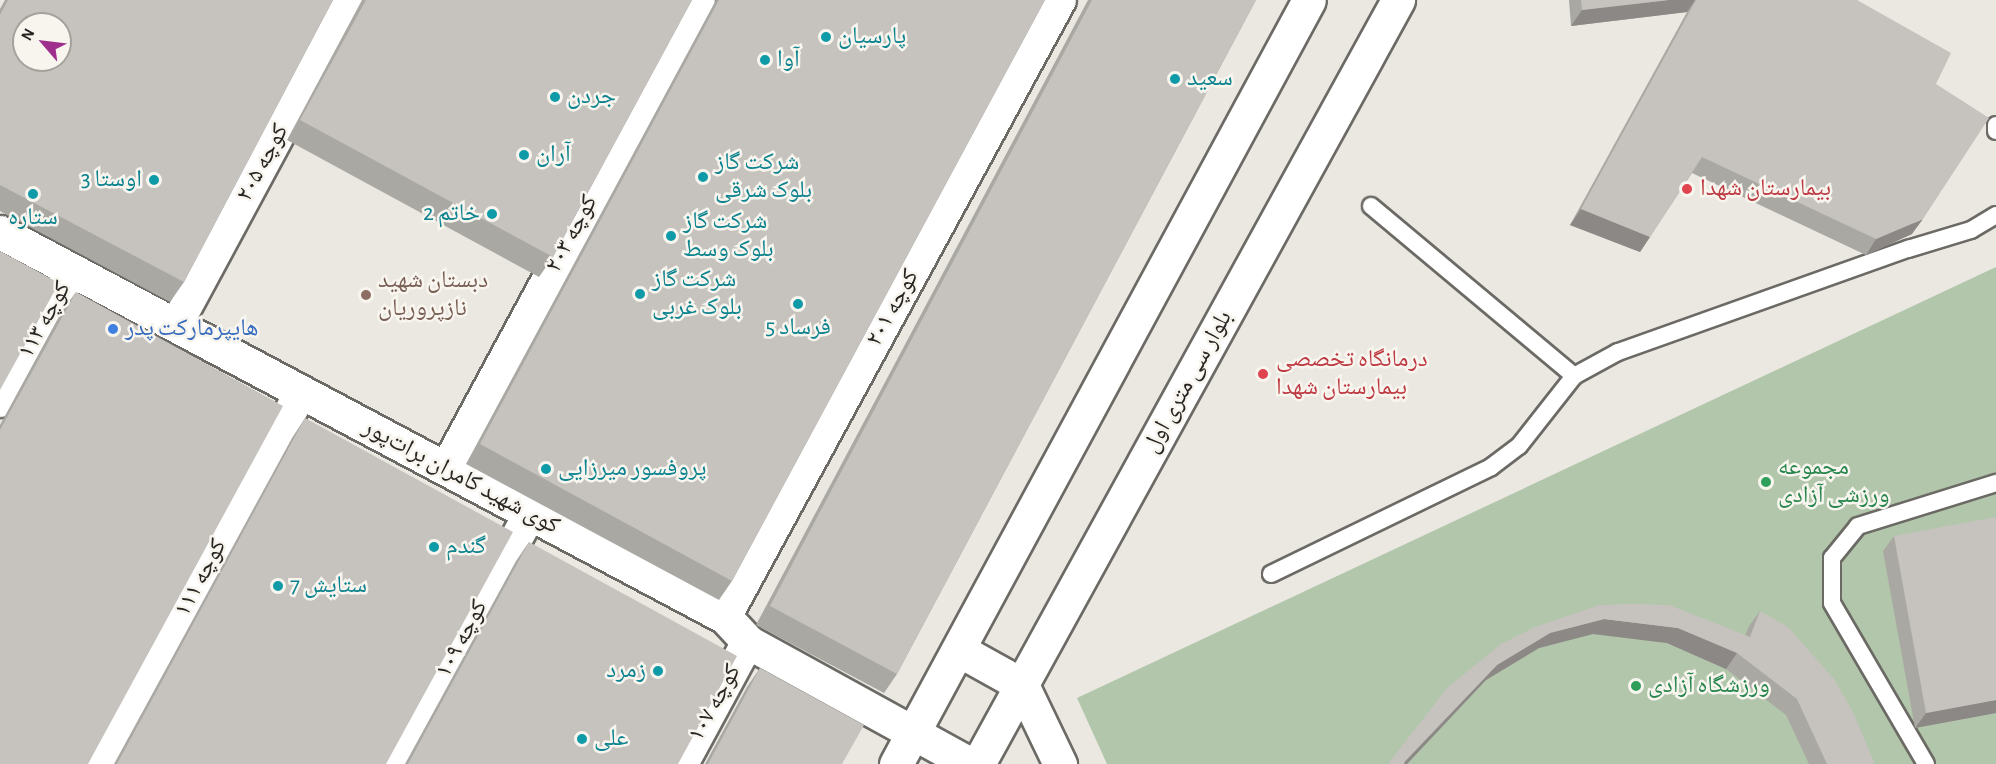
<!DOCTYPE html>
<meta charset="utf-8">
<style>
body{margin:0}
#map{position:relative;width:1996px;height:764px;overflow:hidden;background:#ebe8e2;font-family:"Alegreya Sans","Noto Naskh Arabic",sans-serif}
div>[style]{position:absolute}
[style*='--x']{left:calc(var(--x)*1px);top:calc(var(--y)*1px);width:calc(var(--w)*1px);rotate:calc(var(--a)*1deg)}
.green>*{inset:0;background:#b1c6aa}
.roads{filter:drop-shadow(2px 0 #6c6a65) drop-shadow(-2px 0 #6c6a65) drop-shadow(0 2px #6c6a65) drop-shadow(0 -2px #6c6a65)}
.lane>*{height:16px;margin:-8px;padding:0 8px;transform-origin:8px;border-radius:8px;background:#fff}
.street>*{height:32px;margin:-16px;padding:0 16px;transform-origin:16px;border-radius:16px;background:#fff}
.secondary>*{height:33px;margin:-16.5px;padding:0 16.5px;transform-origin:16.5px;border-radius:16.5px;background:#fff}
.wall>*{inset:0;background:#aaa8a3}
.shaded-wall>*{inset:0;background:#8b8885}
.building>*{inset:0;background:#c6c3be}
.dots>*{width:16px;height:16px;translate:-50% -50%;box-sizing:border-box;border:3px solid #f8f5ef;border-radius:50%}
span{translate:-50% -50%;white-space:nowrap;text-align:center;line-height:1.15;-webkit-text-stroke:5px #f8f5ef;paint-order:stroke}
.culture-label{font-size:24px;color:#0d838f}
.left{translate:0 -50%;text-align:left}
.right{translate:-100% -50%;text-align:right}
.street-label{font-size:24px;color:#272523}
.health-label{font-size:24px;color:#be3a42}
.education-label{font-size:24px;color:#785e54}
.shop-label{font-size:24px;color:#366cbe}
.leisure-label{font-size:24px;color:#27864d}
.north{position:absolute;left:12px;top:12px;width:60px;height:60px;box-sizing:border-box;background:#f8f5ef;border:2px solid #a4a29d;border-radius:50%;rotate:298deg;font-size:16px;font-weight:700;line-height:24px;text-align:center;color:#272523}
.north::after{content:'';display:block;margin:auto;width:21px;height:27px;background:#9f2f8d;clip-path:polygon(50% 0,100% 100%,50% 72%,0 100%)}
</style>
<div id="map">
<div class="green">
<div style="clip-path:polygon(1996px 267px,1996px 764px,1107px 764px,1077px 698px)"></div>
</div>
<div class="roads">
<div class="lane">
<div style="--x:1996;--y:125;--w:6;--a:90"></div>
<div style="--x:1371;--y:206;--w:265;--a:39.9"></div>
<div style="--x:1271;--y:574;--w:245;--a:-25.9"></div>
<div style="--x:1491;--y:467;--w:35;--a:-37"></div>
<div style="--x:1519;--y:446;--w:89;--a:-51.8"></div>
<div style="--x:1574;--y:376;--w:50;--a:-28.6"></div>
<div style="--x:1618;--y:352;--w:308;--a:-19.6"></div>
<div style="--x:1908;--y:249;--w:66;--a:-16.8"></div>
<div style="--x:1971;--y:230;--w:29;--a:-31"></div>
<div style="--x:1926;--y:764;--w:186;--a:-120.3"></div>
<div style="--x:1832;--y:603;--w:45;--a:-90"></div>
<div style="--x:1832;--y:558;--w:41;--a:-50.9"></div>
<div style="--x:1858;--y:526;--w:145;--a:-17.3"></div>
</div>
<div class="street">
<div style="--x:176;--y:325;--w:369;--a:-61.7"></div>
<div style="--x:0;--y:401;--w:149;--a:-61.2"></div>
<div style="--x:446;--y:469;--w:533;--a:-61.66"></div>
<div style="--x:725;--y:617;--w:702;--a:-61.5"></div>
<div style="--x:100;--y:764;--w:423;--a:-61.6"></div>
<div style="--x:394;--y:764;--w:285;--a:-61.5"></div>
<div style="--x:682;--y:764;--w:139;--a:-61.6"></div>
</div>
<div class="secondary">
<div style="--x:0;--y:232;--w:821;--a:27.97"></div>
<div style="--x:725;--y:617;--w:34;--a:47"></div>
<div style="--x:748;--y:642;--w:253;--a:28.8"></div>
<div style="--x:959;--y:650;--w:72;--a:29.1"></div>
<div style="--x:1022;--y:685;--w:88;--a:64.3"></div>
<div style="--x:896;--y:764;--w:868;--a:-61.61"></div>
<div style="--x:978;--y:764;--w:872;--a:-61.2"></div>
</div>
</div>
<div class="wall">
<div style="clip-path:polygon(5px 0,333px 0,184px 282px,170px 302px,0 211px,0 9px)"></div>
<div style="clip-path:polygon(362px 0,692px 0,553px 257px,539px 277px,287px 140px)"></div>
<div style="clip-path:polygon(716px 0,1045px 0,732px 581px,719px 600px,466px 464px)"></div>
<div style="clip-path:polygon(1088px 0,1256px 0,897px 674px,884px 693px,756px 625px)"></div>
<div style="clip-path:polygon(1569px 0,1857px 0,1936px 84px,1912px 234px,1866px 255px,1692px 173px,1640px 252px,1570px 225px,1687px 12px,1571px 26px)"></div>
<div style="clip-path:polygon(76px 292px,0 764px,0 425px,62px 311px)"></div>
<div style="clip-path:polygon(305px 418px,386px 764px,114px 764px,292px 438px)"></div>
<div style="clip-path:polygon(1894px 536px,1996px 713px,1915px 728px,1883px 551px)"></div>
<div style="clip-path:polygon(529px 542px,678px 764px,405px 764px,516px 561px)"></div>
<div style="clip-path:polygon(1760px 611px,1875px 764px,1809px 764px,1786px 715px,1726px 669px,1667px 643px,1593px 634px,1539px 648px,1486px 680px,1407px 764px,1388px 764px,1535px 627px,1745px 636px,1749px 626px)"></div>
<div style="clip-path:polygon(760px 668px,842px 764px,705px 764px,747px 687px)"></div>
</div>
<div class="shaded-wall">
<div style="clip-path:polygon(1669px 0,1695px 0,1687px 12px,1571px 26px,1582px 10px)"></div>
<div style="clip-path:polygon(1581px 209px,1650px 237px,1640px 252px,1570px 225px)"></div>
<div style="clip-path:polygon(1923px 219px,1912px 234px,1866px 255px,1876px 239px)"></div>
<div style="clip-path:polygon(1604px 619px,1678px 628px,1737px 653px,1726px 669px,1667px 643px,1593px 634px,1539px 648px,1486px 680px,1407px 764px,1403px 764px,1497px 665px,1550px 633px)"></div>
<div style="clip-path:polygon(1996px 700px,1996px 713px,1915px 728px,1926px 713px)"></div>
</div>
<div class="building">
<div style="clip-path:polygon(evenodd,8px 0,333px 0,184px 282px,0 185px,0 15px,8px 0,24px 24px,60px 24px,60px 60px,24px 60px,24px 24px)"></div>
<div style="clip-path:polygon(366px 0,692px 0,553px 257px,300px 120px)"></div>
<div style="clip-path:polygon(719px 0,1045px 0,732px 581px,480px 444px)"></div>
<div style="clip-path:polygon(1092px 0,1256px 0,897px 674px,770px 606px)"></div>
<div style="clip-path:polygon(1581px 0,1669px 0,1582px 10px)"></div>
<div style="clip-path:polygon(1696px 0,1857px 0,1951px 53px,1936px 84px,1989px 118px,1923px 219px,1876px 239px,1702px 157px,1650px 237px,1581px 209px)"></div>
<div style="clip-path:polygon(0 251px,59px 283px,0 390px)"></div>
<div style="clip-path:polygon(76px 292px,283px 406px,88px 764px,0 764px,0 430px)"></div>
<div style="clip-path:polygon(305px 418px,513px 532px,386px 764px,117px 764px)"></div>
<div style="clip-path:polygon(1996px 517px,1996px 700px,1926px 713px,1894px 536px)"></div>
<div style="clip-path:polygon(529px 542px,737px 656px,678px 764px,408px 764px)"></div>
<div style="clip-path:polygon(1634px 604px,1669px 605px,1750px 637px,1760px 611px,1788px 627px,1834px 679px,1852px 710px,1875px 764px,1827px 764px,1797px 699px,1737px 653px,1678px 628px,1604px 619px,1550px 633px,1497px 665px,1405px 761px,1404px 764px,1388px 764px,1447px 688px,1501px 644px,1535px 627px,1599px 605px)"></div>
<div style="clip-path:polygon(760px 668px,864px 725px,842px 764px,708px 764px)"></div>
</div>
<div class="dots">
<div style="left:826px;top:37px;background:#0f9aa8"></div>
<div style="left:765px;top:60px;background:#0f9aa8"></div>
<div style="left:1175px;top:79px;background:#0f9aa8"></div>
<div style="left:555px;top:97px;background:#0f9aa8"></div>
<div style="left:524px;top:155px;background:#0f9aa8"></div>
<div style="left:703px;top:177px;background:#0f9aa8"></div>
<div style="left:154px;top:180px;background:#0f9aa8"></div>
<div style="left:1687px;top:189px;background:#e0444e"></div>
<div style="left:33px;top:194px;background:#0f9aa8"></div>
<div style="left:492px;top:214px;background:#0f9aa8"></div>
<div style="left:671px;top:236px;background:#0f9aa8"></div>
<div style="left:640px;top:294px;background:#0f9aa8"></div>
<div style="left:366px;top:295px;background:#8d6e63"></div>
<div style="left:798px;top:304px;background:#0f9aa8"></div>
<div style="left:113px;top:329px;background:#3f7fe0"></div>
<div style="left:1263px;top:374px;background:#e0444e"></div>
<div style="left:546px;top:469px;background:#0f9aa8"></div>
<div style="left:1766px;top:482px;background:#2e9e5b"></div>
<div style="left:434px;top:547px;background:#0f9aa8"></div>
<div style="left:278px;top:586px;background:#0f9aa8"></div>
<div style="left:658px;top:671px;background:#0f9aa8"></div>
<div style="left:1636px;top:686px;background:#2e9e5b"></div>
<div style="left:582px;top:739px;background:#0f9aa8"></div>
</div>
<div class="culture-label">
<span class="left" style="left:838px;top:37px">پارسیان</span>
<span class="left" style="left:777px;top:60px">آوا</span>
<span class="left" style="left:1187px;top:79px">سعید</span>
<span class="left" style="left:567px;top:97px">جردن</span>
<span class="left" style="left:536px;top:155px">آران</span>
<span class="left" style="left:715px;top:177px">شرکت گاز<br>بلوک شرقی</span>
<span class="right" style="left:142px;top:180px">اوستا 3</span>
<span class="right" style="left:480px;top:214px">خاتم 2</span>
<span style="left:33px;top:218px">ستاره</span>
<span class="left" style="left:683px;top:236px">شرکت گاز<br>بلوک وسط</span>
<span class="left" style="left:652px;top:294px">شرکت گاز<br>بلوک غربی</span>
<span style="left:798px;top:328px">فرساد 5</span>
<span class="left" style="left:558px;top:469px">پروفسور میرزایی</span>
<span class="left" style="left:446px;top:547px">گندم</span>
<span class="left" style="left:290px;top:586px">ستایش 7</span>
<span class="right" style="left:646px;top:671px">زمرد</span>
<span class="left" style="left:594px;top:739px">علی</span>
</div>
<div class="street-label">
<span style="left:263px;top:163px;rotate:-62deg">کوچه ۲۰۵</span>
<span style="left:572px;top:234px;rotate:-62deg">کوچه ۲۰۳</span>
<span style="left:893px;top:308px;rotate:-61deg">کوچه ۲۰۱</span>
<span style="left:45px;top:320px;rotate:-61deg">کوچه ۱۱۳</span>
<span style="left:1188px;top:382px;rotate:-61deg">بلوار سی متری اول</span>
<span style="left:461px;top:477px;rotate:28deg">کوی شهید کامران برات‌پور</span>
<span style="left:201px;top:578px;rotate:-62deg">کوچه ۱۱۱</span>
<span style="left:462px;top:639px;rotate:-62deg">کوچه ۱۰۹</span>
<span style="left:715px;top:703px;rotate:-61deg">کوچه ۱۰۷</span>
</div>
<div class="health-label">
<span class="left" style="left:1700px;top:189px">بیمارستان شهدا</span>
<span class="left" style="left:1276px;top:374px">درمانگاه تخصصی<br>بیمارستان شهدا</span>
</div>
<div class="education-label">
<span class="left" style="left:378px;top:295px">دبستان شهید<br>نازپروریان</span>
</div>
<div class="shop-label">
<span class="left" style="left:125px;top:329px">هایپرمارکت پدر</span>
</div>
<div class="leisure-label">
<span class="left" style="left:1778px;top:482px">مجموعه<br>ورزشی آزادی</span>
<span class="left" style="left:1648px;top:686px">ورزشگاه آزادی</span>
</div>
<div class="north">N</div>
</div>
